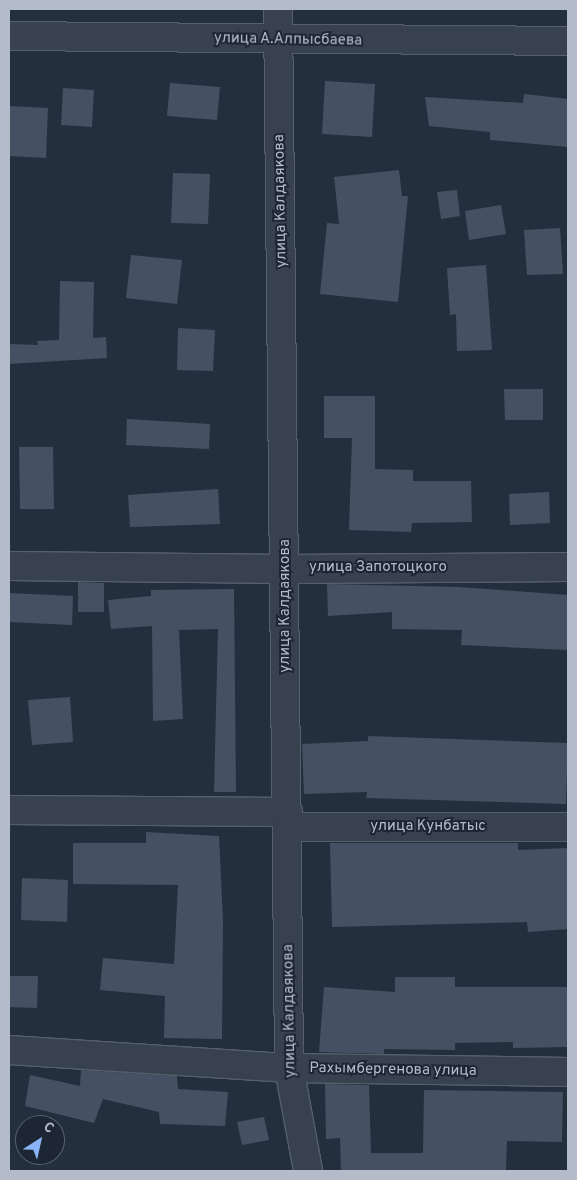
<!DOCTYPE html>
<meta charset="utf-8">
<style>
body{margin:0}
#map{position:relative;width:577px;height:1180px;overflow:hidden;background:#242f3e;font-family:Overpass,sans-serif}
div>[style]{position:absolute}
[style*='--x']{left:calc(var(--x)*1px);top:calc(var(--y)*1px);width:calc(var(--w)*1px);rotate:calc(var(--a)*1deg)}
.building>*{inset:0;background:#455162}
.roads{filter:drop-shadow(1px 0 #565f6c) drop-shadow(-1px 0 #565f6c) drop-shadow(0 1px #565f6c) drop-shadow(0 -1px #565f6c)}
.minor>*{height:28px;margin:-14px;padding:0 14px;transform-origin:14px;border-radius:14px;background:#38414e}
span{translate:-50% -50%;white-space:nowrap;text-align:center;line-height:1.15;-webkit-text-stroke:4px #1d2633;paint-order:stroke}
.street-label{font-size:15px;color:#b4bcc9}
.frame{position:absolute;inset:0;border:10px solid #b4bcc9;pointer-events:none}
.north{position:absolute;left:15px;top:1115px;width:50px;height:50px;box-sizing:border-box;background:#1d2633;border:1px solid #59626f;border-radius:50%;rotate:35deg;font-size:14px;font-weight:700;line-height:20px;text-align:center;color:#b4bcc9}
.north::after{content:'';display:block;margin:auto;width:18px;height:22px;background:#8ab4f8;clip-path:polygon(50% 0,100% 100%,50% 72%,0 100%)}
</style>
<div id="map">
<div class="building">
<div style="clip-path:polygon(325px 81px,375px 84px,372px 137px,322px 134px)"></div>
<div style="clip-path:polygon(170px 83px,220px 87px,217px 120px,167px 116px)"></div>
<div style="clip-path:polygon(63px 88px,94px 90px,92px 127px,61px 125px)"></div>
<div style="clip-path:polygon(524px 94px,568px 99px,568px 147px,490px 140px,490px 132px,429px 126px,425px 97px,523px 103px)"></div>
<div style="clip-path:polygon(9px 106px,48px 108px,46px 158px,9px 156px)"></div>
<div style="clip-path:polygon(399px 170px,402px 196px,408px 196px,398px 302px,320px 294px,327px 223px,339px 224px,334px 177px)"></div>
<div style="clip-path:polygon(173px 173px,210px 174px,208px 224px,171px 223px)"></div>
<div style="clip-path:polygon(457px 190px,460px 216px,441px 219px,437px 192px)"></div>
<div style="clip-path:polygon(501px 205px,506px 234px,469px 240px,465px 211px)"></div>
<div style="clip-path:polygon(560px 228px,563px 274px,527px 275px,524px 230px)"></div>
<div style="clip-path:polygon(131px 255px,182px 260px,177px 304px,126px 298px)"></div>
<div style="clip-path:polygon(486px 265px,492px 350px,457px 351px,456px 314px,450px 315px,447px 268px)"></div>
<div style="clip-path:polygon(60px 281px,94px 282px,93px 338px,106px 337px,107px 358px,9px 364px,9px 344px,38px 345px,37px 341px,59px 340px)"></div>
<div style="clip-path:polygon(178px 328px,215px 330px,213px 371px,177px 370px)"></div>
<div style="clip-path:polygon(504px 389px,543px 389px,543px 420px,505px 420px)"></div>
<div style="clip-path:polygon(324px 396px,375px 396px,375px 469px,413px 470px,413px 481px,471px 481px,472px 522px,412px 523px,411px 532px,349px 530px,352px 438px,324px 438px)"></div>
<div style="clip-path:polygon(127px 419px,210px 424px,209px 449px,126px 445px)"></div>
<div style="clip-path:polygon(19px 447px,53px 447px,54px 509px,20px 509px)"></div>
<div style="clip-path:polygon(218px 489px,220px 524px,130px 527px,128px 495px)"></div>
<div style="clip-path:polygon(549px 492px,550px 523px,510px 525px,509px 494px)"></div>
<div style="clip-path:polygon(78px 582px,104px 583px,104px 612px,78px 612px)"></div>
<div style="clip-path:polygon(327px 584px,459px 587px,568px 595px,568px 650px,461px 645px,462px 630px,392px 629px,392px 612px,328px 616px)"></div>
<div style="clip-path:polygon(234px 589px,236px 792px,214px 792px,218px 629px,179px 630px,183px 719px,153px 721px,152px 626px,111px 629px,108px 600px,151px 596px,151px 590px)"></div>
<div style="clip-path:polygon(9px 593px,73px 596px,72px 625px,9px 622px)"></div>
<div style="clip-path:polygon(70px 697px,73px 742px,32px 745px,28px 700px)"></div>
<div style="clip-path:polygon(368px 736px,568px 743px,566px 804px,366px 798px,367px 792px,304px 794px,302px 744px,368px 741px)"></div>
<div style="clip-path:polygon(146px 832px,219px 836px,223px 920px,222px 1039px,164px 1038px,165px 996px,100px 990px,103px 958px,174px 964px,178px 885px,73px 884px,73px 843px,146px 843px)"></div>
<div style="clip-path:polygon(330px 843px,518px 843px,518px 850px,568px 848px,568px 929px,528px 932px,527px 922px,332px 927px)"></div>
<div style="clip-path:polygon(22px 878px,68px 880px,67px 922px,21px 920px)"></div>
<div style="clip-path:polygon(9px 976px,38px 976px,37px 1008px,9px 1007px)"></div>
<div style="clip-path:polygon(395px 977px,455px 977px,455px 987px,568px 987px,568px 1047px,513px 1048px,513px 1042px,455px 1043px,455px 1050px,384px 1049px,384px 1054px,319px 1052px,324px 987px,395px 992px)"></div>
<div style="clip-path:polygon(81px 1070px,177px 1076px,178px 1089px,228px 1092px,225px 1126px,160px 1124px,159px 1112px,103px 1099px,94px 1123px,25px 1106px,30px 1075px,80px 1086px)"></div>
<div style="clip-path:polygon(325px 1084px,369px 1085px,371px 1153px,423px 1153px,424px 1090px,563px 1092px,562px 1142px,507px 1141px,506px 1171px,341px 1171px,340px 1138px,326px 1139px)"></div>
<div style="clip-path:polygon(264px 1117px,269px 1140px,242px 1145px,237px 1122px)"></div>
</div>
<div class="roads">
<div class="minor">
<div style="--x:278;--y:9;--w:1059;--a:89.4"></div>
<div style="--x:289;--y:1068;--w:105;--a:79.5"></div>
<div style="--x:9;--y:36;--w:559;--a:0.51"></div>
<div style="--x:9;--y:566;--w:277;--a:0.6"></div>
<div style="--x:286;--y:569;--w:282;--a:-0.4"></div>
<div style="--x:9;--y:810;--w:279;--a:0.4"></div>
<div style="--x:288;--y:827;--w:280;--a:0"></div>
<div style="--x:9;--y:1050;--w:281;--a:3.7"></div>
<div style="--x:289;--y:1068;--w:279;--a:0.8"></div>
</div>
</div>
<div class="street-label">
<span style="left:288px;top:40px;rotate:1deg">улица А.Алпысбаева</span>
<span style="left:281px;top:201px;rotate:-91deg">улица Калдаякова</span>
<span style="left:378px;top:568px">улица Запотоцкого</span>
<span style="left:286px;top:606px;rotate:-90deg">улица Калдаякова</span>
<span style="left:428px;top:827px">улица Кунбатыс</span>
<span style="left:290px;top:1011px;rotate:-91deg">улица Калдаякова</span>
<span style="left:393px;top:1070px;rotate:1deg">Рахымбергенова улица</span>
</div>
<div class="frame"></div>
<div class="north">С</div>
</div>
